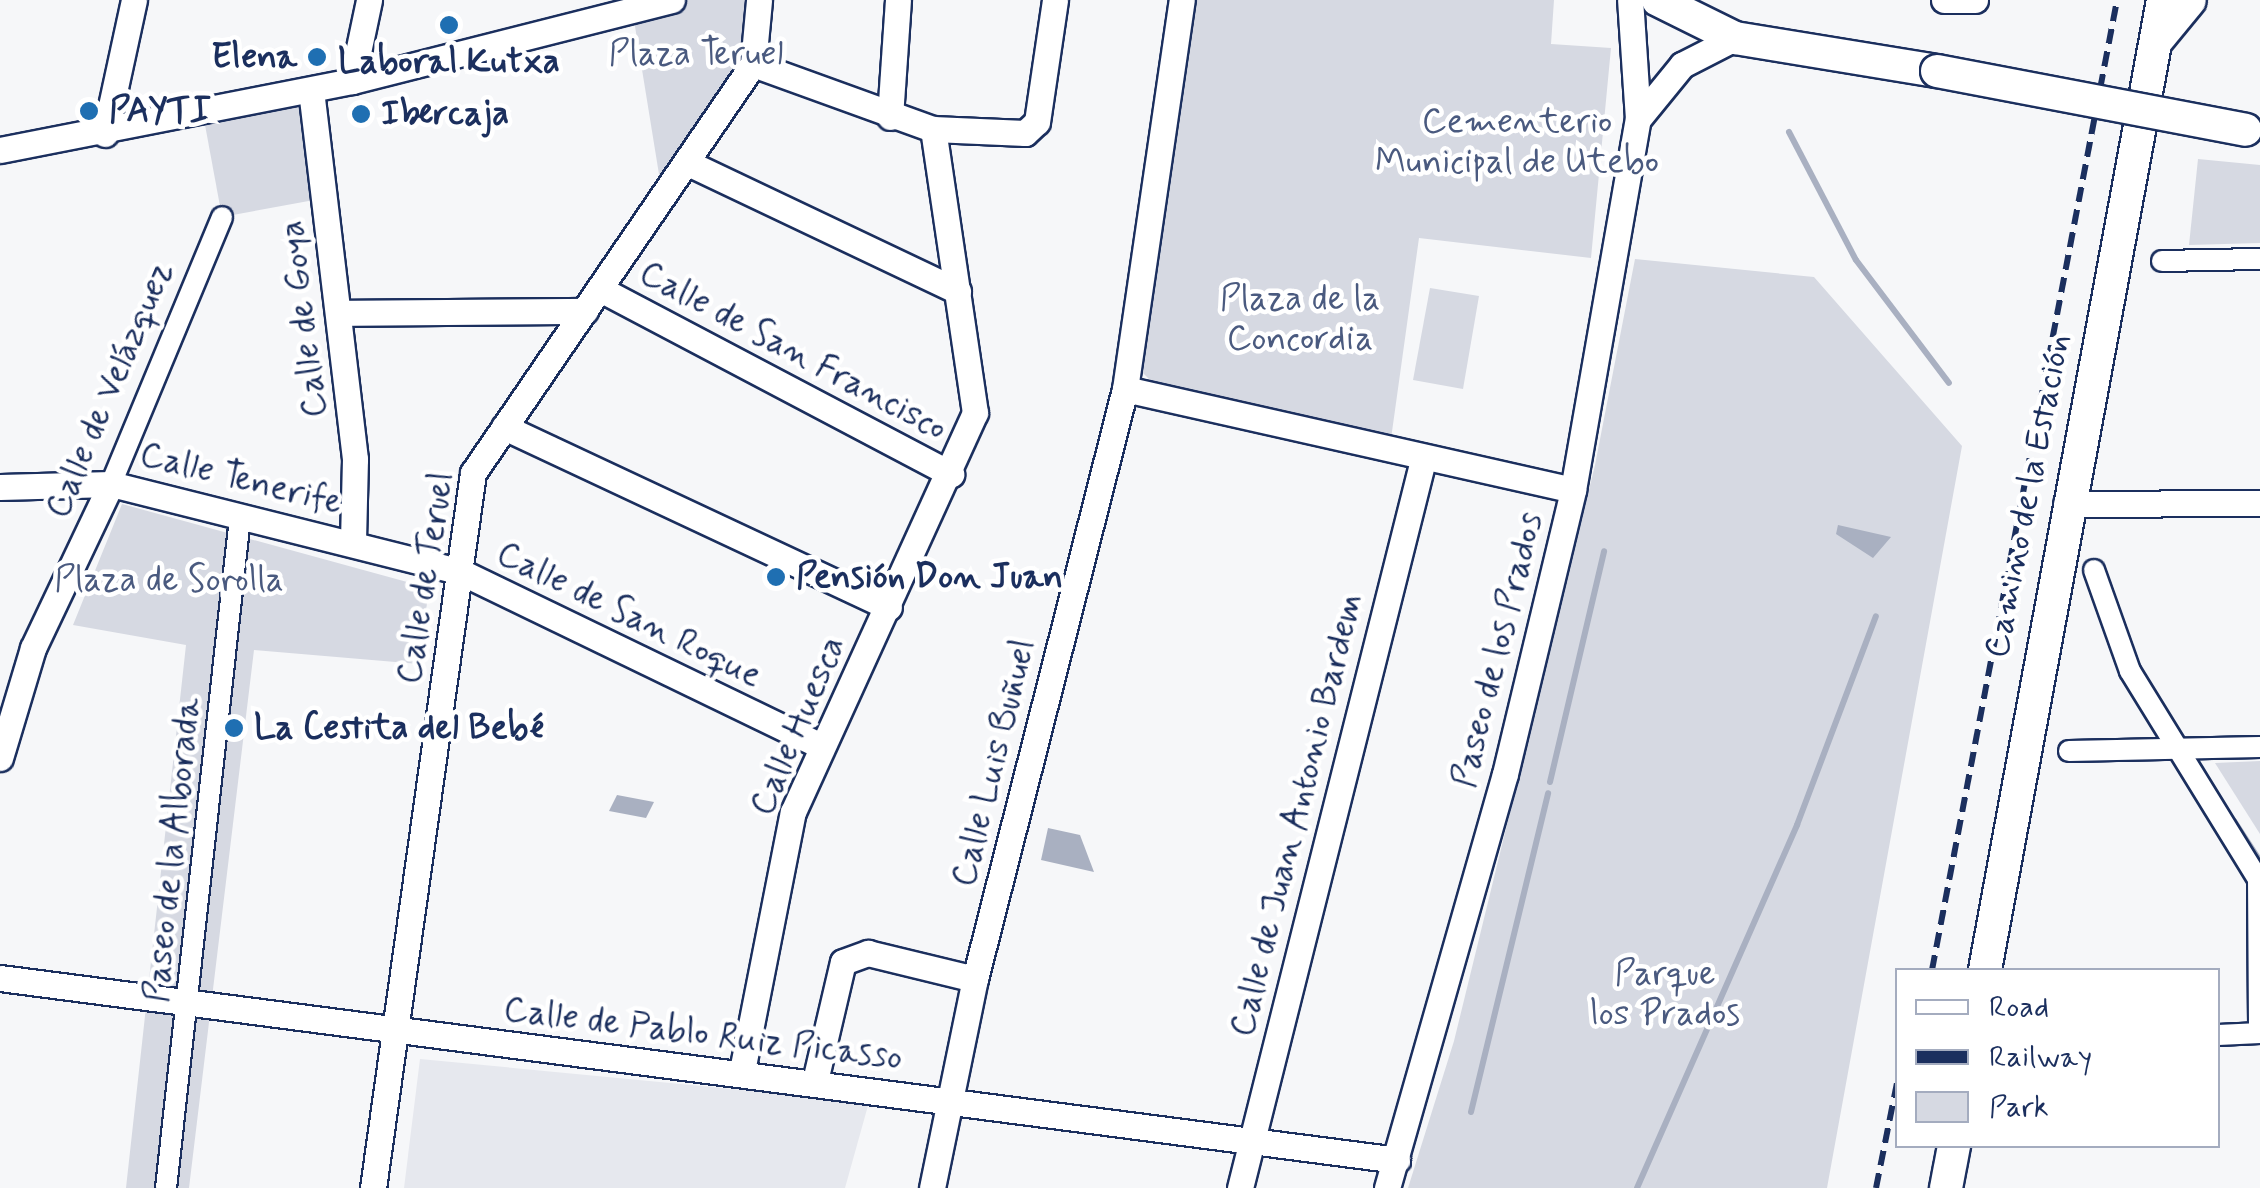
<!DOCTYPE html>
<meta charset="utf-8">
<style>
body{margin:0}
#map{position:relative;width:2260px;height:1188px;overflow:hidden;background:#f6f7f9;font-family:Mynerve,sans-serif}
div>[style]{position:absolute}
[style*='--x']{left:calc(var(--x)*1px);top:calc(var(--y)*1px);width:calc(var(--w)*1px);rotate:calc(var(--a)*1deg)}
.built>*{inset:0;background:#e6e8ee}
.green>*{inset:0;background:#d6d9e2}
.water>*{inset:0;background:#a9b0c1}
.stream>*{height:6px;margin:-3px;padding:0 3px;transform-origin:3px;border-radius:3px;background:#a9b0c1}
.roads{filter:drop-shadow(2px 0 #1b2f5e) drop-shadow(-2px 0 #1b2f5e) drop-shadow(0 2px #1b2f5e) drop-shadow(0 -2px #1b2f5e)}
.pedestrian>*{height:20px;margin:-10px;padding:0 10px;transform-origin:10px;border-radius:10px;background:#fff}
.minor>*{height:25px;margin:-12.5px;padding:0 12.5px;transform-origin:12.5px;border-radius:12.5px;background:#fff}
.tertiary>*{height:32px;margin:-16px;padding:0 16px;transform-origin:16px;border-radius:16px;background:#fff}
.rail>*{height:6px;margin-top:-3px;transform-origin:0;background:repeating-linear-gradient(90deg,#1b2f5e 0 15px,transparent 0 23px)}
.bridges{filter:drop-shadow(2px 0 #1b2f5e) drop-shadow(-2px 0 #1b2f5e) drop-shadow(0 2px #1b2f5e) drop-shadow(0 -2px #1b2f5e)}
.tertiary-bridge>*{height:32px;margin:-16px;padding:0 16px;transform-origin:16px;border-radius:16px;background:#fff}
.dots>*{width:28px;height:28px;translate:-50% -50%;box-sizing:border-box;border:5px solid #fff;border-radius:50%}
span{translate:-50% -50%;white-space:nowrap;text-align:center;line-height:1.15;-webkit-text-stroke:9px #fff;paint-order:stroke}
.park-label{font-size:35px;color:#4a5a7f}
.poi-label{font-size:35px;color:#1b2f5e;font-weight:700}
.right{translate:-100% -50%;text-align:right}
.left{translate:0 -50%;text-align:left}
.street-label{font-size:35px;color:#1b2f5e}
.legend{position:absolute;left:1895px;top:968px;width:325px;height:180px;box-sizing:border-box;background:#fff;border:2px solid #a4acbf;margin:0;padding:12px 18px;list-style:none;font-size:30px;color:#1b2f5e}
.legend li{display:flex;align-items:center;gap:20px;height:50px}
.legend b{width:50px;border:2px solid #a4acbf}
</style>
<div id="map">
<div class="built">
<div style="clip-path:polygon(420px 1059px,869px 1102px,845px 1188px,404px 1188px)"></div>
</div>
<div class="green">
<div style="clip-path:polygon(672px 0,759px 0,762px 40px,663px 199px,633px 14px)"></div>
<div style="clip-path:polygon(1187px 0,1554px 0,1551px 44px,1611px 48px,1591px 258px,1419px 238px,1390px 446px,1157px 387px,1143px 373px)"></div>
<div style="clip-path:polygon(311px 90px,325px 198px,222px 217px,203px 114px)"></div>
<div style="clip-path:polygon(2198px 159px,2260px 165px,2260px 243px,2189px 245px)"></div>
<div style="clip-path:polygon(1635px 259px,1814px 277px,1962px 446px,1827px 1188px,1408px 1188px,1454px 1041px,1595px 465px)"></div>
<div style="clip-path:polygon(1430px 288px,1479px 296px,1463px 389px,1413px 380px)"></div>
<div style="clip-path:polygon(122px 504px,429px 588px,419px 664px,254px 650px,189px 1188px,126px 1188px,186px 645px,73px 625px)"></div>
<div style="clip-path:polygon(2260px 761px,2260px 834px,2215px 763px)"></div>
</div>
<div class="water">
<div style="clip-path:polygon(1838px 525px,1891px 537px,1873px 558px,1836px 534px)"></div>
<div style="clip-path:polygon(617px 795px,654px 802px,646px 818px,609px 811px)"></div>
<div style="clip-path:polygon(1048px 828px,1080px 835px,1094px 872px,1041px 860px)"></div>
</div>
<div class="stream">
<div style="--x:1789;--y:132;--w:144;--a:62.4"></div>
<div style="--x:1856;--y:260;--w:154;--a:52.9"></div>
<div style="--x:1550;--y:782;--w:237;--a:-76.8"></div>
<div style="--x:2234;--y:821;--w:48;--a:57"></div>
<div style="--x:1471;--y:1112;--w:328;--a:-76.4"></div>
<div style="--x:1637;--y:1188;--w:397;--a:-66.2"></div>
<div style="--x:1797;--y:825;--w:223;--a:-69.3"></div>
</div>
<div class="roads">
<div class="pedestrian">
<div style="--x:2162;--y:261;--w:98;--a:-1.2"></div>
<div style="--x:111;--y:484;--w:289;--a:-67.4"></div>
<div style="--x:2094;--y:570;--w:107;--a:70.4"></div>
<div style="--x:2130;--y:671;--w:248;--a:58.4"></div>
<div style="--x:2069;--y:751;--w:191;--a:-1.2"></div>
<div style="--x:2258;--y:879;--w:154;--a:89.6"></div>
<div style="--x:2218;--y:1035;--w:42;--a:-2.7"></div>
<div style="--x:166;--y:1188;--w:674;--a:-83.7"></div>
</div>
<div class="minor">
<div style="--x:1944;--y:0;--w:31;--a:0"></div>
<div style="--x:753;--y:64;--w:191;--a:19.9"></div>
<div style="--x:933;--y:129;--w:92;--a:2.5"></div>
<div style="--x:1025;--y:133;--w:16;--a:-43"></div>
<div style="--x:1037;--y:122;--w:123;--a:-81.6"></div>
<div style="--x:352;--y:81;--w:83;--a:-78.1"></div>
<div style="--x:311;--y:90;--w:372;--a:83.2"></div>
<div style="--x:355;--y:459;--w:83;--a:91.4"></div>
<div style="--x:890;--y:117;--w:117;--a:-86.1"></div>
<div style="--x:1638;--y:119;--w:70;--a:-50.8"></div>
<div style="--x:1682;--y:65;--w:59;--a:-27"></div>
<div style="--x:105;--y:134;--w:137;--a:-77.8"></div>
<div style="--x:0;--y:150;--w:359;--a:-11.1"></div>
<div style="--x:352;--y:81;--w:330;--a:-14.2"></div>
<div style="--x:688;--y:163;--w:299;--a:25.4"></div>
<div style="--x:602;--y:290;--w:395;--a:27.8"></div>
<div style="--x:338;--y:313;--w:247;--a:-0.5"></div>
<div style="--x:1125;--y:389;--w:459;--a:12.7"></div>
<div style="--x:504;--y:427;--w:425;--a:25.1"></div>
<div style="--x:0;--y:487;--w:111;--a:-1.5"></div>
<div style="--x:111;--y:484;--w:361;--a:14.1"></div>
<div style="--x:461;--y:572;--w:400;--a:25.8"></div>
<div style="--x:2066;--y:504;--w:194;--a:-0.3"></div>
<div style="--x:0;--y:758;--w:115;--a:-73.3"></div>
<div style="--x:33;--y:648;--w:182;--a:-64.6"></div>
<div style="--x:0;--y:978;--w:1409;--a:7.42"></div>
<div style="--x:742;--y:1071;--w:264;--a:-78.9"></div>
<div style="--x:793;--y:812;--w:439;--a:-65.5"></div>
<div style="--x:975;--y:413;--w:287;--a:-98.4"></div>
<div style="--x:815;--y:1081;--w:122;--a:-76.8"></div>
<div style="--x:843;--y:962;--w:27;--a:-20"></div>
<div style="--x:868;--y:953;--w:110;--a:13.7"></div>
<div style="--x:373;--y:1188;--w:722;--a:-82.04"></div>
<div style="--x:473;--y:473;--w:496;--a:-55.6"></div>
<div style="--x:753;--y:64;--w:64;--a:-84.6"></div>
<div style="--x:932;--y:1188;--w:213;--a:-78.4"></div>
<div style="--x:975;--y:979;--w:609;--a:-75.74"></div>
<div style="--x:1125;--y:389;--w:393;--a:-81.7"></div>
<div style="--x:1240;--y:1188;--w:751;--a:-75.89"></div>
<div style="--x:1387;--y:1188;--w:430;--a:-74.1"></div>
<div style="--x:1505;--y:774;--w:292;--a:-76.5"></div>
<div style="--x:1573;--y:490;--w:377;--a:-80.1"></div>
<div style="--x:1638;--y:119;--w:119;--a:-93.8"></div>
</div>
<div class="tertiary">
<div style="--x:1658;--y:0;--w:86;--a:26.3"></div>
<div style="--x:1735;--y:38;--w:205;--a:9.3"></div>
<div style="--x:2158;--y:39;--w:50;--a:-50.6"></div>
<div style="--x:1985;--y:970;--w:986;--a:-79.6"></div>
<div style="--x:1946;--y:1188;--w:43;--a:-79.2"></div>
</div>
</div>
<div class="rail">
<div style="--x:1932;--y:970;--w:987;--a:-79.2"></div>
<div style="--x:1876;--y:1188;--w:112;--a:-78.7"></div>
</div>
<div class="bridges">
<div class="tertiary-bridge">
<div style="--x:1937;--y:71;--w:314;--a:10.8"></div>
</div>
</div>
<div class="dots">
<div style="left:449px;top:25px;background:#1f6fb2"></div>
<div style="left:317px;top:57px;background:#1f6fb2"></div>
<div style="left:89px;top:111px;background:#1f6fb2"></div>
<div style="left:361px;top:114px;background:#1f6fb2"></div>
<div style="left:776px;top:577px;background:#1f6fb2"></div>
<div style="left:234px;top:728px;background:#1f6fb2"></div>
</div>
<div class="park-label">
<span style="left:696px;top:54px">Plaza Teruel</span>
<span style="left:1517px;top:142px">Cementerio<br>Municipal de Utebo</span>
<span style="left:1300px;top:319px">Plaza de la<br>Concordia</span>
<span style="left:169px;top:580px">Plaza de Sorolla</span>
<span style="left:1665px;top:994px">Parque<br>los Prados</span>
</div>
<div class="poi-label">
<span class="right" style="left:297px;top:57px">Elena</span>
<span style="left:449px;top:62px">Laboral Kutxa</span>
<span class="left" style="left:109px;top:111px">PAYTI</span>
<span class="left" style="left:381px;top:114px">Ibercaja</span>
<span class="left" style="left:796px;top:577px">Pensión Don Juan</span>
<span class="left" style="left:254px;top:728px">La Cestita del Bebé</span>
</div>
<div class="street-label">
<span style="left:304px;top:319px;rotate:-97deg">Calle de Goya</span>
<span style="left:793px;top:351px;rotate:28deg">Calle de San Francisco</span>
<span style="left:110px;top:390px;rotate:-67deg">Calle de Velázquez</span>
<span style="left:241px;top:479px;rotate:14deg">Calle Tenerife</span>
<span style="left:2028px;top:496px;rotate:-79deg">Camino de la Estación</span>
<span style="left:426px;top:578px;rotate:-81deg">Calle de Teruel</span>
<span style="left:629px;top:615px;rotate:26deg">Calle de San Roque</span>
<span style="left:1498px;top:650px;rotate:-76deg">Paseo de los Prados</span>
<span style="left:798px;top:726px;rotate:-67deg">Calle Huesca</span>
<span style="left:994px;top:763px;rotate:-76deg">Calle Luis Buñuel</span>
<span style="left:1297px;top:815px;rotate:-76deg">Calle de Juan Antonio Bardem</span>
<span style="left:173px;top:850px;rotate:-84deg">Paseo de la Alborada</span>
<span style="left:703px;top:1034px;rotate:7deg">Calle de Pablo Ruiz Picasso</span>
</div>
<ul class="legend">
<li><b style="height:12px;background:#fff"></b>Road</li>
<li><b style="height:12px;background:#1b2f5e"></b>Railway</li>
<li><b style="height:28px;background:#d6d9e2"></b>Park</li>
</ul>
</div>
